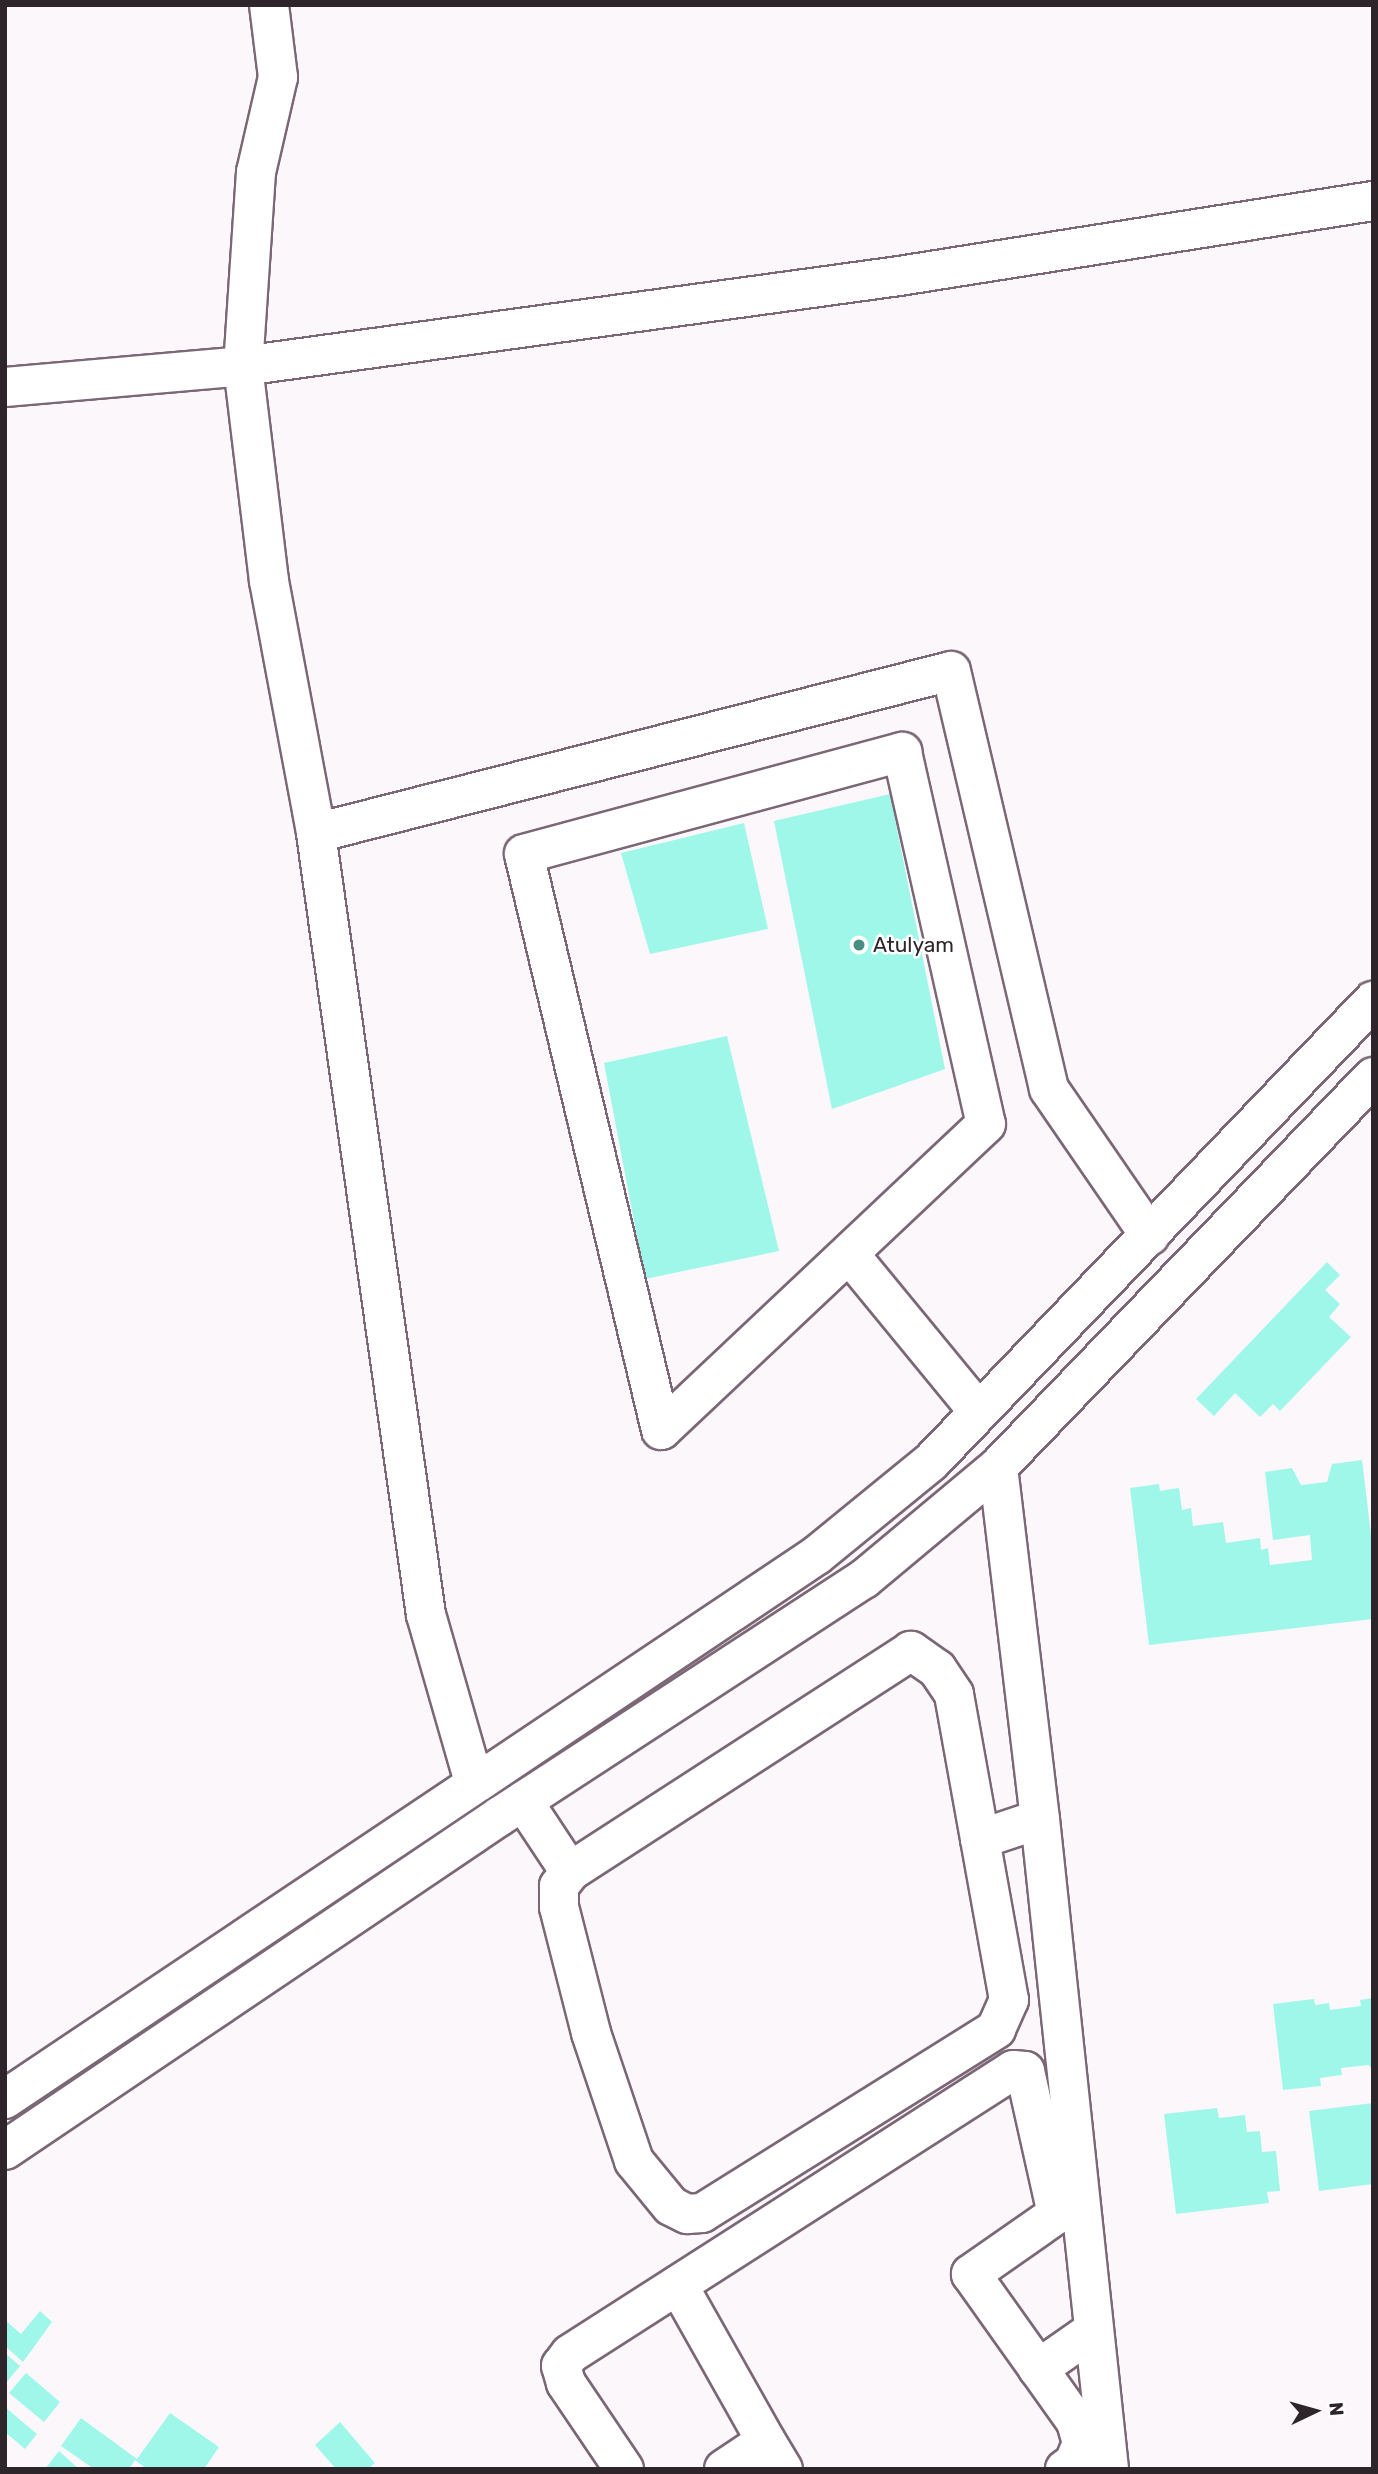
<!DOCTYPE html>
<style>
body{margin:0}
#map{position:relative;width:1378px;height:2474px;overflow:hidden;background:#fcf7fb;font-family:Rubik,sans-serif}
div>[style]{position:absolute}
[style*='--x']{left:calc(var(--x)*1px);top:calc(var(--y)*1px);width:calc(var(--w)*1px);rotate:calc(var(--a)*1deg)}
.building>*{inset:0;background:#9ef7e8}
.roads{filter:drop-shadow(2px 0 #7b6776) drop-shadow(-2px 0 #7b6776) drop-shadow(0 2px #7b6776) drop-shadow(0 -2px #7b6776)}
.minor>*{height:38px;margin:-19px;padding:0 19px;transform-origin:19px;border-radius:19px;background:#fff}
.tertiary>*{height:38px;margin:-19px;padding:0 19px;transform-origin:19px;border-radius:19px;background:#fff}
.dots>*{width:19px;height:19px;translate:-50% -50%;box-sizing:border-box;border:4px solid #fff;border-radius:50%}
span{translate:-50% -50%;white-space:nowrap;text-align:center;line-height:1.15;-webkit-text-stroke:5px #fff;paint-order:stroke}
.poi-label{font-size:21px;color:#2e252b}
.left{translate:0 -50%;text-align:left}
.frame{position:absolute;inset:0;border:7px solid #2e252b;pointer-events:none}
.north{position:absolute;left:1280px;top:2376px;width:70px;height:70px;-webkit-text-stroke:5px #fff;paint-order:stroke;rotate:85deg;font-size:19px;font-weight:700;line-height:28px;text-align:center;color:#2e252b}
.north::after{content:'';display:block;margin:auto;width:24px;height:32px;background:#2e252b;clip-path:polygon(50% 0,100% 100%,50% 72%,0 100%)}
</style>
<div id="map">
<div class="building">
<div style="clip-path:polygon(890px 794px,945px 1069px,832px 1109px,774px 821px)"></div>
<div style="clip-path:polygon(744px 823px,768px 929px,650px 954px,621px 853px)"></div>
<div style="clip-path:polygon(727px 1036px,779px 1251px,645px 1279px,604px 1063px)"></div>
<div style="clip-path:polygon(1327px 1262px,1340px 1275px,1325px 1290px,1340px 1304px,1329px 1317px,1351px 1337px,1280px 1411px,1273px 1404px,1260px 1417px,1235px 1393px,1214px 1416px,1196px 1399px)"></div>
<div style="clip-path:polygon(1362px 1460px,1373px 1551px,1373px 1619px,1149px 1645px,1130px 1488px,1159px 1484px,1160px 1491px,1179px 1488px,1182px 1510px,1191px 1508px,1193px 1526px,1223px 1522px,1226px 1543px,1260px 1538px,1261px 1550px,1268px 1548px,1270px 1565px,1312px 1560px,1310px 1535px,1273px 1540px,1265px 1472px,1292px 1468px,1301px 1485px,1327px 1482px,1332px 1464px)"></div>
<div style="clip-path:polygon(1373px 1998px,1373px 2072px,1369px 2065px,1341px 2068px,1342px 2075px,1320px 2078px,1321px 2086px,1283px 2090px,1273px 2004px,1314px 1999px,1315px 2005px,1329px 2003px,1330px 2010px,1361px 2006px,1360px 2000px)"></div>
<div style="clip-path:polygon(1373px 2103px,1373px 2184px,1319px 2191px,1309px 2111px)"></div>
<div style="clip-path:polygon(1217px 2108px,1219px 2118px,1245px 2115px,1247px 2132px,1260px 2131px,1262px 2152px,1276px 2151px,1280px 2191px,1267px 2192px,1269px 2203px,1176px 2214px,1164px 2114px)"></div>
<div style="clip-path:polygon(40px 2311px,52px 2322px,23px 2362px,5px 2346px,5px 2320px,21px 2334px)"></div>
<div style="clip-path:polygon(5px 2353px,20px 2366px,5px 2384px)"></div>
<div style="clip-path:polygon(26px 2373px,60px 2402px,44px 2422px,9px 2393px)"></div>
<div style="clip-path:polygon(5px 2407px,37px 2434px,25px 2449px,5px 2432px)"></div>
<div style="clip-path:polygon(170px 2413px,219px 2447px,204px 2469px,147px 2469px,135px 2460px,129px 2469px,94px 2469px,61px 2446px,81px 2418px,137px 2459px)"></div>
<div style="clip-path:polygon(340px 2422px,375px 2463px,368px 2469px,336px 2469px,315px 2445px)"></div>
<div style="clip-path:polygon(59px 2451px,79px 2469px,45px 2469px)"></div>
</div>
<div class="roads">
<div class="minor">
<div style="--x:269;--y:5;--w:73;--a:82.9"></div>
<div style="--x:278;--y:77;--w:98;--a:103"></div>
<div style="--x:256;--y:172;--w:194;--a:93.8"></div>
<div style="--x:243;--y:366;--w:217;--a:83.1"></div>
<div style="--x:269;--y:581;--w:256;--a:79.4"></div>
<div style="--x:5;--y:387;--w:239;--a:-5"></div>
<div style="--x:243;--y:366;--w:662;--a:-7.81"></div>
<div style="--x:899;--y:276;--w:480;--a:-9"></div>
<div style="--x:902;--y:752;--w:381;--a:77.3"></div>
<div style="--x:986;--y:1124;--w:446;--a:136.7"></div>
<div style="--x:661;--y:1430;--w:592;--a:-103.38"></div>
<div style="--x:524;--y:854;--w:392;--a:-15.1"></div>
<div style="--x:850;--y:1255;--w:203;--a:50.6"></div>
<div style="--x:998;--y:1467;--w:354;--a:83.2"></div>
<div style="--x:1040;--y:1819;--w:654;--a:83.94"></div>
<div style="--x:474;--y:1782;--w:174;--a:-106"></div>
<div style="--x:426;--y:1615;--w:790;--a:-98.01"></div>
<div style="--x:316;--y:833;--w:655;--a:-14.31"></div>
<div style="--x:951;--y:671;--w:429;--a:76.8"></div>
<div style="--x:1049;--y:1089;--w:178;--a:55.5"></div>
<div style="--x:523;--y:1801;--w:85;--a:56.5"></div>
<div style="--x:980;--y:1839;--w:147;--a:-100.2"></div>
<div style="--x:954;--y:1694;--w:30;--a:-124"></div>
<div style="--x:937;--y:1669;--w:32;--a:-145"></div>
<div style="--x:911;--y:1651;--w:406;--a:147.1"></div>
<div style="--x:570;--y:1872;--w:18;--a:128"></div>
<div style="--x:559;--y:1886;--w:21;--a:90"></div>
<div style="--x:559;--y:1907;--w:130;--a:75.7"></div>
<div style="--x:591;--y:2033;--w:135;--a:71.4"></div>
<div style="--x:634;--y:2161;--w:58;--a:50.6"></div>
<div style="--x:671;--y:2206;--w:18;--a:27"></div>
<div style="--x:687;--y:2214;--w:15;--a:-4"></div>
<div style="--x:702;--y:2213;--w:347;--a:-32"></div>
<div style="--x:996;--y:2029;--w:32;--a:-66"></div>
<div style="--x:1009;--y:2000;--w:164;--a:-100.2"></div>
<div style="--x:980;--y:1839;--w:63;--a:-18.4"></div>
<div style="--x:678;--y:2285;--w:179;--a:60.6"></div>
<div style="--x:1038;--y:2369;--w:68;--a:-34.9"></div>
<div style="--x:624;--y:2469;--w:104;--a:-124"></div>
<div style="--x:566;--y:2383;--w:18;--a:-106"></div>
<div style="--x:561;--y:2366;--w:15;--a:-53"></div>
<div style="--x:570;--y:2354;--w:526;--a:-32.66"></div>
<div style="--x:1013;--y:2070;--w:12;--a:5"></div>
<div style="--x:1025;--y:2071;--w:147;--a:77.4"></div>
<div style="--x:1057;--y:2214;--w:105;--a:145.1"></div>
<div style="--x:971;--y:2274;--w:181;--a:54.6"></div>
<div style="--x:1076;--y:2422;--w:22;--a:74"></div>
<div style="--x:1082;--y:2443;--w:22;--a:112"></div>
<div style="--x:1074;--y:2463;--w:11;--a:146"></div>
<div style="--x:724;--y:2469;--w:50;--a:-33.7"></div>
<div style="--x:766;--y:2441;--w:33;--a:59"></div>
</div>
<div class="tertiary">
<div style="--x:5;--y:2099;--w:977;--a:-33.82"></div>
<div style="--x:817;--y:1555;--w:147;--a:-39.2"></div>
<div style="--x:931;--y:1462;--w:639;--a:-46.21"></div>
<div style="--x:5;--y:2150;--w:597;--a:-34.01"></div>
<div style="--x:500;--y:1816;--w:434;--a:-33.1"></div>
<div style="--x:864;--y:1579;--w:175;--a:-39.9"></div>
<div style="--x:998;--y:1467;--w:541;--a:-46.12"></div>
</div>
</div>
<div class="dots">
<div style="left:859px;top:945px;background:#488d83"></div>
</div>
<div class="poi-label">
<span class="left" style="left:873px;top:945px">Atulyam</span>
</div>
<div class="frame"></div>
<div class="north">N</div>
</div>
